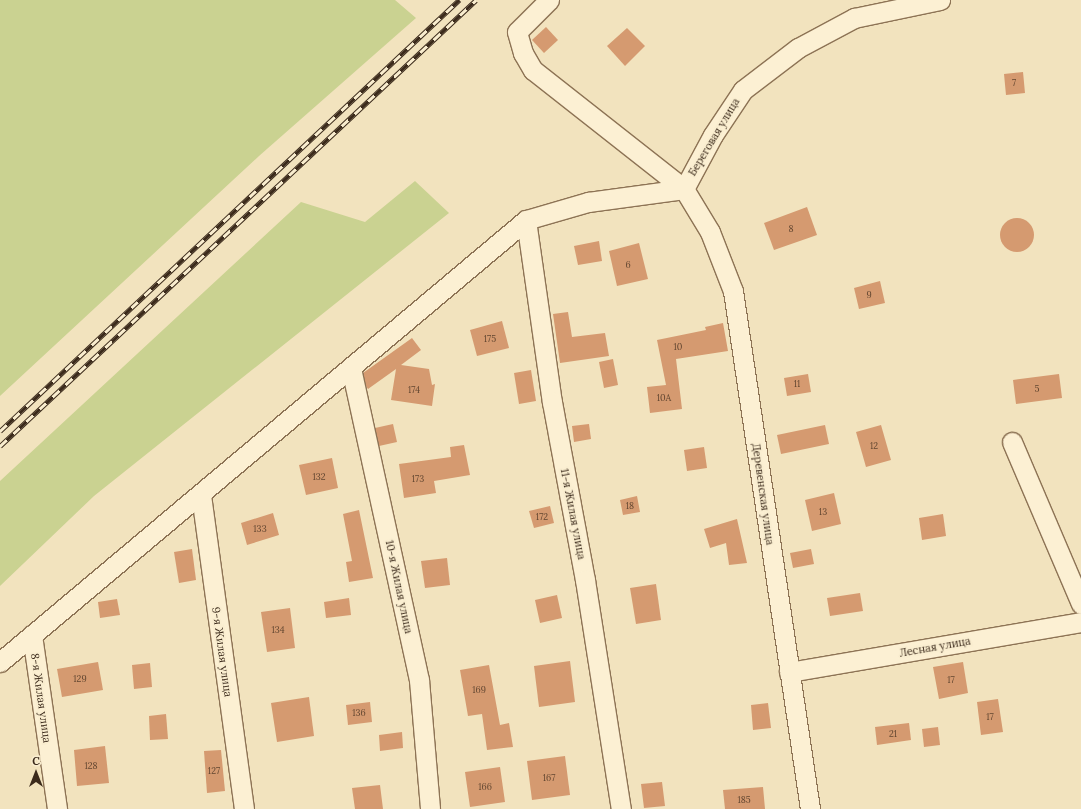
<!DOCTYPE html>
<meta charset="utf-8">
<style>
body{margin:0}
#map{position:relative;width:1081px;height:809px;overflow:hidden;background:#f2e3be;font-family:Lora,serif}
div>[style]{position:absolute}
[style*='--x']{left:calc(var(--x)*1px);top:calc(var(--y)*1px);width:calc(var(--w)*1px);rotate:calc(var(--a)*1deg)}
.green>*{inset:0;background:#cad291}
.building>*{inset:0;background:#d59a70}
.round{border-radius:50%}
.roads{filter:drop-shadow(1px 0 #8d7355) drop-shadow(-1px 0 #8d7355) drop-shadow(0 1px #8d7355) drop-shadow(0 -1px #8d7355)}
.street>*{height:19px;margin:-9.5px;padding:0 9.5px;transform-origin:9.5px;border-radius:9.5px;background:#fcf0d3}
.rail>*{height:4.5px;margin-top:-2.25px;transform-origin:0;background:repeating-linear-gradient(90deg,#f9edcf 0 9px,#3b2a1b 0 18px);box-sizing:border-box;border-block:1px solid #3b2a1b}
span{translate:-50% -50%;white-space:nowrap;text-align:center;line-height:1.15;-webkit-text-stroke:3.5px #f9edcf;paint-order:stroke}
.number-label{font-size:9px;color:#624630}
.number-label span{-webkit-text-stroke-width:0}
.street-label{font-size:11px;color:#3b2a1b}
.north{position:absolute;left:16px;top:753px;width:40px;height:40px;-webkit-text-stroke:3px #f9edcf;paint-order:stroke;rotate:0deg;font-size:11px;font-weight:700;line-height:16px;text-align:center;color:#3b2a1b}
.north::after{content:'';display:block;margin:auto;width:14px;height:18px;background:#3b2a1b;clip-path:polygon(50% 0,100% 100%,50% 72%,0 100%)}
</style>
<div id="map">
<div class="green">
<div style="clip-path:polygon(0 0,395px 0,416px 18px,259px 156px,0 396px)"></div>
<div style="clip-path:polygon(415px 181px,449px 213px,94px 496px,0 586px,0 481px,301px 202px,365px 222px)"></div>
</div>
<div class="building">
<div style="clip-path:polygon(546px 27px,558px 40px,544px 53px,532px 40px)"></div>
<div style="clip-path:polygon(627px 28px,645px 46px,625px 66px,607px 46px)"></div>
<div style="clip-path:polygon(1023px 72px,1025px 93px,1006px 95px,1004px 74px)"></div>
<div style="clip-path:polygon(807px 207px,817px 235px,774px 250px,764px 223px)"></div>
<div class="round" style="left:1000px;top:218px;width:34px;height:34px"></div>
<div style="clip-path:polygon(599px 241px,602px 261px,578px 265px,574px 246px)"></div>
<div style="clip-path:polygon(639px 243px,648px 279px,617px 286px,609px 251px)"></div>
<div style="clip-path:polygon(880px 281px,885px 303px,859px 309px,854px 288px)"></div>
<div style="clip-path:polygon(568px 312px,572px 337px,605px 333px,609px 356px,560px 363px,553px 314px)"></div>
<div style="clip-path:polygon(502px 321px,509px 348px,477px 356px,470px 330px)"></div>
<div style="clip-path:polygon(723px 323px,728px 351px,676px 359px,682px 409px,650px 413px,647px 387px,666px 385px,657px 340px,706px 330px,705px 327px)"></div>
<div style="clip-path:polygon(412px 338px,421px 350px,401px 365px,429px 369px,432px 385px,435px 384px,432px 406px,391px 400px,396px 369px,368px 389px,366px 386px,363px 373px)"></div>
<div style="clip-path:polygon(613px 359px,618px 385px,604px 388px,599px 362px)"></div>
<div style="clip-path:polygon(531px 370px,536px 401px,519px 404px,514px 373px)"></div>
<div style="clip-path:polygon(808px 374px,811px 392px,787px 396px,784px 378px)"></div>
<div style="clip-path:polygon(1059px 374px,1062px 398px,1016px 404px,1013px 380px)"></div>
<div style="clip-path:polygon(393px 424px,397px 442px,379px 446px,375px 428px)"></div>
<div style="clip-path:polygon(589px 424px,591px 439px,574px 442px,572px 426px)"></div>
<div style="clip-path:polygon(825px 425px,829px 444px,781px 454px,777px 435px)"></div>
<div style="clip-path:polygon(881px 425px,891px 460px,866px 467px,856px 432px)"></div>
<div style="clip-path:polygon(464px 445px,470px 475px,434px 481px,436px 493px,404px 498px,399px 464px,451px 457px,450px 447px)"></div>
<div style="clip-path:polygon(704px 447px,707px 468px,687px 471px,684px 450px)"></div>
<div style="clip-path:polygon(332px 458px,338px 488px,306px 495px,299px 465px)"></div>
<div style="clip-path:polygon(834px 493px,841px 524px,812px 531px,805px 500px)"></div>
<div style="clip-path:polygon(637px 496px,640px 512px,623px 515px,620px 500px)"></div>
<div style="clip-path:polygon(550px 506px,554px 523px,534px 528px,529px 511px)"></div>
<div style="clip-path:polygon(359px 510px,373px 578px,349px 582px,346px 562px,352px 561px,343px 514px)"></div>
<div style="clip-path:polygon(273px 513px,279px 535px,247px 545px,241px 523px)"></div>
<div style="clip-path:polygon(943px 514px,946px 536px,922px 540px,919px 518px)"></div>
<div style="clip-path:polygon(737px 519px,747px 563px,729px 565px,726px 543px,710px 548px,704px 529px)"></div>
<div style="clip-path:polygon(192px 549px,196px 580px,179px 583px,174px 552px)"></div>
<div style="clip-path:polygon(811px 549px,814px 564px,793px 568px,790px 553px)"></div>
<div style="clip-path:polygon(447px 558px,450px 585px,425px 588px,421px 561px)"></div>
<div style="clip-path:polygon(656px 584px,661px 620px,636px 624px,630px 588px)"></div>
<div style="clip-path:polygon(860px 593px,863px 611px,830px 616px,827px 598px)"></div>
<div style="clip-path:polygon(557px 595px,562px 618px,540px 623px,535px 600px)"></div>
<div style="clip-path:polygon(349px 598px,351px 615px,326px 618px,324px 602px)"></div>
<div style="clip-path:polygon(117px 599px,120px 615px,100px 618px,98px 602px)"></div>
<div style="clip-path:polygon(290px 608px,295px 648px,267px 652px,261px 612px)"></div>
<div style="clip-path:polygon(570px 661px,575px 702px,539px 707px,534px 666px)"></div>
<div style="clip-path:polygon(98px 662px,103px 690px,62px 697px,57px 669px)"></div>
<div style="clip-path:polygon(963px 662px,968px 693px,939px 699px,933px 667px)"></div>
<div style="clip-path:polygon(150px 663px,152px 687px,134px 689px,132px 665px)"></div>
<div style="clip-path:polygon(489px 665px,500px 725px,509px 723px,513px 747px,487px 750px,482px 714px,468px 716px,460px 670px)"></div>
<div style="clip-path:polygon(309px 697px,314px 736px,277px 742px,271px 703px)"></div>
<div style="clip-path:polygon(998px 699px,1003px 732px,981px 735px,977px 702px)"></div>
<div style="clip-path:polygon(370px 702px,372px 722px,348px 725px,346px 705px)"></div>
<div style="clip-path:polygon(768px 703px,771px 728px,753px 730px,751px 705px)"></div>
<div style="clip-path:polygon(166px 714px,168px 739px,150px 740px,149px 716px)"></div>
<div style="clip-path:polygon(909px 723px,911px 740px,877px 745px,875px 727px)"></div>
<div style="clip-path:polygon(938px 727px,940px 745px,924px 747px,922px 729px)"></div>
<div style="clip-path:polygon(402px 732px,403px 748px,380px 751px,379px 735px)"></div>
<div style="clip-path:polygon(105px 746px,109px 783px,77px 786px,74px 750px)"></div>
<div style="clip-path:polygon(221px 750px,225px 791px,207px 793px,204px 751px)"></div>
<div style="clip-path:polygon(565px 756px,570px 795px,532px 800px,527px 761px)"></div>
<div style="clip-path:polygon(500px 767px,505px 802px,470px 807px,465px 772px)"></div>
<div style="clip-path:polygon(662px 782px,665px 806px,644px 808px,641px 784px)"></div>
<div style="clip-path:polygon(380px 785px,383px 809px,355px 809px,352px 788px)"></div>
<div style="clip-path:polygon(763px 787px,765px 809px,725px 809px,723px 790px)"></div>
</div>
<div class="roads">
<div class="street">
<div style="--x:549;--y:0;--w:45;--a:135"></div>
<div style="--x:517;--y:32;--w:22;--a:74"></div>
<div style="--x:523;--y:53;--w:20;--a:60"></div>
<div style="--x:533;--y:70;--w:192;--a:38.2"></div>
<div style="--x:684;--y:189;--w:50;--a:58.8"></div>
<div style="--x:710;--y:232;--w:63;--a:68.7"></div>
<div style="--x:733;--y:291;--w:524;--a:81.54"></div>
<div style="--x:684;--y:189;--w:61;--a:-61.8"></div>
<div style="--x:713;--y:135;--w:54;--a:-56.3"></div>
<div style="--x:743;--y:90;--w:69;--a:-37.4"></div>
<div style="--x:798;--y:48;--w:64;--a:-28.2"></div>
<div style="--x:854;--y:18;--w:88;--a:-11.8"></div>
<div style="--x:526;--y:220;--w:184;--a:81.9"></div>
<div style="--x:552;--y:402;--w:181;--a:79.5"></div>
<div style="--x:585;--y:580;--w:232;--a:81.1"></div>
<div style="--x:351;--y:368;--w:319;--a:77.7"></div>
<div style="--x:419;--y:680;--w:129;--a:85.1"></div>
<div style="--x:1012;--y:442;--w:176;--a:66.9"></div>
<div style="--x:201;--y:495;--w:317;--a:82.2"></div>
<div style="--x:32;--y:635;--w:176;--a:81.8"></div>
<div style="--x:0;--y:662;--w:687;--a:-40.04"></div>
<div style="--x:526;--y:220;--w:65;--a:-16.2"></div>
<div style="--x:588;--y:202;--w:97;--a:-7.7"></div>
<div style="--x:789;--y:672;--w:296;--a:-9.7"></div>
</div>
</div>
<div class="rail">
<div style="--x:0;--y:431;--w:630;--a:-43.2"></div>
<div style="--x:0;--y:446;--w:652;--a:-43.14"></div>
</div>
<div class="number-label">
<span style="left:1014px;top:83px">7</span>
<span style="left:791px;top:229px">8</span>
<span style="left:628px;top:265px">6</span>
<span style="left:869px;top:295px">9</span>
<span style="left:490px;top:339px">175</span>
<span style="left:678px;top:347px">10</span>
<span style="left:797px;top:384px">11</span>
<span style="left:1037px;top:389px">5</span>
<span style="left:414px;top:390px">174</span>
<span style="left:664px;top:398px">10А</span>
<span style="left:874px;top:446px">12</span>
<span style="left:319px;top:477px">132</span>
<span style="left:418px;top:479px">173</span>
<span style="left:630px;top:506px">18</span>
<span style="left:823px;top:512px">13</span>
<span style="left:542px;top:517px">172</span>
<span style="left:260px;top:529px">133</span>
<span style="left:278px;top:630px">134</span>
<span style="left:80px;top:679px">129</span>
<span style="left:951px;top:680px">17</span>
<span style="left:479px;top:690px">169</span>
<span style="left:359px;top:713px">136</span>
<span style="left:990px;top:717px">17</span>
<span style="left:893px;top:734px">21</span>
<span style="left:91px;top:766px">128</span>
<span style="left:214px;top:771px">127</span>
<span style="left:549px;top:778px">167</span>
<span style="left:485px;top:787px">166</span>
<span style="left:744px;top:800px">185</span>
</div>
<div class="street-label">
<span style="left:714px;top:137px;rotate:-59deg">Береговая улица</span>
<span style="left:763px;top:494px;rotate:82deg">Деревенская улица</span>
<span style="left:573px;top:514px;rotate:79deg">11-я Жилая улица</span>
<span style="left:399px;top:587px;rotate:78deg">10-я Жилая улица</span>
<span style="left:935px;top:647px;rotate:-10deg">Лесная улица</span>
<span style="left:222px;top:652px;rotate:82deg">9-я Жилая улица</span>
<span style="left:41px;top:698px;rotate:82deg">8-я Жилая улица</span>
</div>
<div class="north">С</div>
</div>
